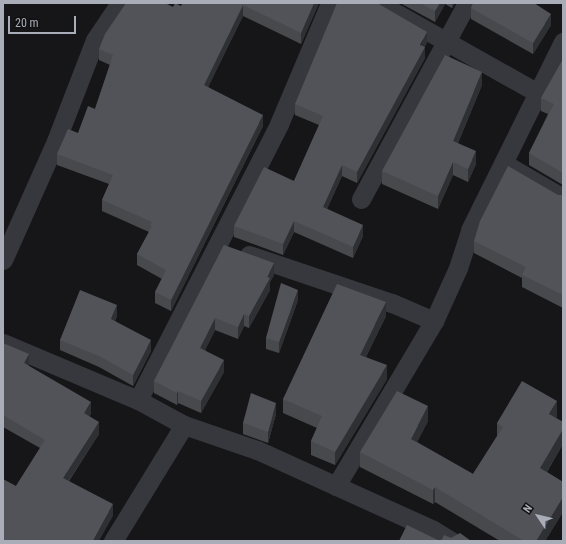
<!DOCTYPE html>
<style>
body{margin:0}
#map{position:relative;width:566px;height:544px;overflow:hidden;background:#161618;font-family:"Roboto Condensed",sans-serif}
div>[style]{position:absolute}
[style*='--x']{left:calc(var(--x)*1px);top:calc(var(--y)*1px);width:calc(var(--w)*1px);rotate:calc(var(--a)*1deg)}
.minor>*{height:19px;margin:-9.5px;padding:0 9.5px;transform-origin:9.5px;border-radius:9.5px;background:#37383d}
.wall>*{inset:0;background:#47494d}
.shaded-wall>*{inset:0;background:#2f3033}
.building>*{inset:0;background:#525359}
span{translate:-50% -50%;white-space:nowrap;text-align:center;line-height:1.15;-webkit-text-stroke:3px #111113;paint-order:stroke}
.frame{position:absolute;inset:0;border:4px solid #a8adb8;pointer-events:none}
.north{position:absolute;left:518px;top:496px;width:40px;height:40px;-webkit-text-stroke:3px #111113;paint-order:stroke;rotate:305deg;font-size:11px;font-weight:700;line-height:16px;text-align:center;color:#a8adb8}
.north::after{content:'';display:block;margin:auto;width:14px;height:18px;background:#a8adb8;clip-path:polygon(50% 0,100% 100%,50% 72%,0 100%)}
.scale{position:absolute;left:8px;top:16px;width:68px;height:18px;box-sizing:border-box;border:2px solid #a8adb8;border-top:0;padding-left:5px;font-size:12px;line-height:14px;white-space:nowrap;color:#a8adb8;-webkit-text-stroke:3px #111113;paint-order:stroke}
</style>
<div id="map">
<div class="minor">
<div style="--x:378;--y:3;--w:184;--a:29.4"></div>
<div style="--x:508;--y:166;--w:64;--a:30.2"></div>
<div style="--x:361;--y:199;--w:223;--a:-61.6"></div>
<div style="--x:249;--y:255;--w:151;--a:18.6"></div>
<div style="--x:392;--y:303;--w:46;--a:23.2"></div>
<div style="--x:3;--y:260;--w:130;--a:-66"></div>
<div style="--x:56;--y:141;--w:108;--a:-68.9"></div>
<div style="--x:95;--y:40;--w:45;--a:-56"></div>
<div style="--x:3;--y:343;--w:147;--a:22.9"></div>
<div style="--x:138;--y:400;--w:52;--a:28.5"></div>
<div style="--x:184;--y:425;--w:77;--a:18.9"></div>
<div style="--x:257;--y:450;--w:193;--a:24.4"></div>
<div style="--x:433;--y:530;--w:21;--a:31"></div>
<div style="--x:138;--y:400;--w:310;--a:-62.9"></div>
<div style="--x:279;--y:124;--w:131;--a:-67.1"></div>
<div style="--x:336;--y:486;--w:192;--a:-59.3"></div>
<div style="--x:434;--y:321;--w:58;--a:-65.6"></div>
<div style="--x:458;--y:268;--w:40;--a:-72"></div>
<div style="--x:470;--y:230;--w:210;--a:-63.7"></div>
<div style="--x:113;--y:541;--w:136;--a:-58.5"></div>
</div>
<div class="wall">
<div style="clip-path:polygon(183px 3px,319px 3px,301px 44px,243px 16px,208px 87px,263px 126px,171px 311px,155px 303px,155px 292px,162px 279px,137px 265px,137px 254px,149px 232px,102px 211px,102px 200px,109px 184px,57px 165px,57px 154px,78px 133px,95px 109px,110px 65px,99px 60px,99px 49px,173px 7px,181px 6px)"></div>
<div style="clip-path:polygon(400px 3px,455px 3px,452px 8px,445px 4px,435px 22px)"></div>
<div style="clip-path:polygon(471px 8px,551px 25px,533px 54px,471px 19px)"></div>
<div style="clip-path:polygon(427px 43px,424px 47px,425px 58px,357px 183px,342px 176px,327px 209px,363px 236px,353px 258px,294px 232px,283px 255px,234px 237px,234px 226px,294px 181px,319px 125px,295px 115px,295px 104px)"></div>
<div style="clip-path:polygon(563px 59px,563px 185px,529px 165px,529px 153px,548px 114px,541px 111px,541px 98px)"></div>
<div style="clip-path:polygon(482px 85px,458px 143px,476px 164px,468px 182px,453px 175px,438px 209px,382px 184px,382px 171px)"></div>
<div style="clip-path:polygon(558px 195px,563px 195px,563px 308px,522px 287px,522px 278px,474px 253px,474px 241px)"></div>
<div style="clip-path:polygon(224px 245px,274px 275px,270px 282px,270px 290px,249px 328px,244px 326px,238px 339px,215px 330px,205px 350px,224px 372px,201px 413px,178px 403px,177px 405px,154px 393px,154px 381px)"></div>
<div style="clip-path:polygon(298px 300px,279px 353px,266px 349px,266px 338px)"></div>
<div style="clip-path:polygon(117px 316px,115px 321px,151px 351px,133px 386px,99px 367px,60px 350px,60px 340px)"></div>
<div style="clip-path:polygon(386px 316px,366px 357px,387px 379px,335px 465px,311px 455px,311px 441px,317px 428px,283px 413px,283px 399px)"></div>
<div style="clip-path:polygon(3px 343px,29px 366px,91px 414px,89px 416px,99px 434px,69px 481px,113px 516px,16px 486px,40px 448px,3px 427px)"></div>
<div style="clip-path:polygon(276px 414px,268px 443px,243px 434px,243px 423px)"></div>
<div style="clip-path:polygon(557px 416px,556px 418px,563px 422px,563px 444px,547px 472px,563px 482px,563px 512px,545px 541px,500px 541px,435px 502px,433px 504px,360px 467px,360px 452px,428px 421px,417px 442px,473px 474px,497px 436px,497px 423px)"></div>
</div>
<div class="shaded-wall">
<div style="clip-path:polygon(314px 3px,319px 3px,301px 44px,301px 33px)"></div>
<div style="clip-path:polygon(440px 3px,445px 3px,445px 4px,435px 22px,435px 11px)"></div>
<div style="clip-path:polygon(452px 3px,455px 3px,452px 8px)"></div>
<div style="clip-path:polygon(243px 5px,243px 16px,204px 96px,204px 85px)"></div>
<div style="clip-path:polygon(551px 14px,551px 25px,533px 54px,533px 43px)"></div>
<div style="clip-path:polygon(427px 32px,427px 43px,422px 52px,425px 47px,425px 58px,357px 183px,357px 172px)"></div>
<div style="clip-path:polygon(482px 72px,482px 85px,453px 154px,453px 141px)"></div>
<div style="clip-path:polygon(263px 115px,263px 126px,171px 311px,171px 300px)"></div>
<div style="clip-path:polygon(476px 151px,476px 164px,468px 182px,468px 169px)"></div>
<div style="clip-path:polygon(453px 162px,453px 175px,438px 209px,438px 196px)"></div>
<div style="clip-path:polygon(342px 165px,342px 176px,323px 218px,323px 207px)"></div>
<div style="clip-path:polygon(294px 221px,294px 232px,283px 255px,283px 244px)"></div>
<div style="clip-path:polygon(363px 225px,363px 236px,353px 258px,353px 247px)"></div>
<div style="clip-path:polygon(274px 263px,274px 275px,270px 282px,270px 290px,249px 328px,249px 316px)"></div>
<div style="clip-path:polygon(298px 290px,298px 300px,279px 353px,279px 342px)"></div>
<div style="clip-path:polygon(386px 302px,386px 316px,360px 369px,360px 355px)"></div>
<div style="clip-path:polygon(117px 305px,117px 316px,111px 330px,111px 319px)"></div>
<div style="clip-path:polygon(244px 314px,244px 326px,238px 339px,238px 327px)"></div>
<div style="clip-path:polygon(215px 318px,215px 330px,200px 360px,200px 348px)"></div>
<div style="clip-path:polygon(151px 340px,151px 351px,133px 386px,133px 375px)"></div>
<div style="clip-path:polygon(29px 354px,29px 366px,24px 363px)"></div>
<div style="clip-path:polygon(224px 360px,224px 372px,201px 413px,201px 401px)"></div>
<div style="clip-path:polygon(387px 365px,387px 379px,335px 465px,335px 452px)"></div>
<div style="clip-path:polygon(178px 391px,178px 403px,177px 405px,177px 393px)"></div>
<div style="clip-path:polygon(557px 401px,557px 416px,549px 429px,549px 414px)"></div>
<div style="clip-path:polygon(91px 402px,91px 414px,84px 424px,84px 413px)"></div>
<div style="clip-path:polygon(276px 403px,276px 414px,268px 443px,268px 432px)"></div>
<div style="clip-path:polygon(428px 406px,428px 421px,411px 454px,411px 439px)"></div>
<div style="clip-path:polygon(99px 422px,99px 434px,63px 489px,63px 478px)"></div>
<div style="clip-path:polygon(563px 429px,563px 444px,540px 483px,540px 468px)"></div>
<div style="clip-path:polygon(435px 487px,435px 502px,433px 504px,433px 490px)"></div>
<div style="clip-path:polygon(563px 497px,563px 512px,545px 541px,536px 541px)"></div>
<div style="clip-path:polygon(113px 504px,113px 516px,99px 541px,93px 541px)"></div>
</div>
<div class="building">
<div style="clip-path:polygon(126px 3px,165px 3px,173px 7px,175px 3px,181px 6px,183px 3px,314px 3px,301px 33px,243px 5px,204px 85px,263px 115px,171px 300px,155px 292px,166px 270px,137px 254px,152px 226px,150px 225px,152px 222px,102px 200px,113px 175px,57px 154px,68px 129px,78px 133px,88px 106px,95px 109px,113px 55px,99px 49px,105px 34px)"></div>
<div style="clip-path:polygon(337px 3px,377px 3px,427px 32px,420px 45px,425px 47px,357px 172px,342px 165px,323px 207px,363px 225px,353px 247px,294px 221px,283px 244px,234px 226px,264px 167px,294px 181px,323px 116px,295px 104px)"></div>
<div style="clip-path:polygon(420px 3px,440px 3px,435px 11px)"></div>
<div style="clip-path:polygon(473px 3px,534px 3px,551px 14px,533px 43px,471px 8px)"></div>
<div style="clip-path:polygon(445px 55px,482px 72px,453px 141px,476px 151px,468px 169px,453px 162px,438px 196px,382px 171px)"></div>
<div style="clip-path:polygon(563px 59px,563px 173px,529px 153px,554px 104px,541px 98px)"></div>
<div style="clip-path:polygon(508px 166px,558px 195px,563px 195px,563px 295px,522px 275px,526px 267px,474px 241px,480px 221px)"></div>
<div style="clip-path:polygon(224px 245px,274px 263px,267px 277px,270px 278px,249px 316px,244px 314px,238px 327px,215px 318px,200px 348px,224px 360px,201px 401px,178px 391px,177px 393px,154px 381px)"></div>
<div style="clip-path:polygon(281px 283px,298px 290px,279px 342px,266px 338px)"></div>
<div style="clip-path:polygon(337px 284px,386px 302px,360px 355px,387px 365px,335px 452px,311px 441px,322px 416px,283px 399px)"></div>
<div style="clip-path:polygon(80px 290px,117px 305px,111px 319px,151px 340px,133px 375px,99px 356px,60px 340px)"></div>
<div style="clip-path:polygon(3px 343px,29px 354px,24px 363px,91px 402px,84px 413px,99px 422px,63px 478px,113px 504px,93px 541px,3px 541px,3px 479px,16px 486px,45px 440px,3px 415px)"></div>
<div style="clip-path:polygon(522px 381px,557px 401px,549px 414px,563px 422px,563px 429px,540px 468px,563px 482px,563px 497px,536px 541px,524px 541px,435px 487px,433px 490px,360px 452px,397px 391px,428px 406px,411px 439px,473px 474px,503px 427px,497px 423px)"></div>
<div style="clip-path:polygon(251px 393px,276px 403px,268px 432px,243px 423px)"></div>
<div style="clip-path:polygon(407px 525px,440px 541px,399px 541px)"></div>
<div style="clip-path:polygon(460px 533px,471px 541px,441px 541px,444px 535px,451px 538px)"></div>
</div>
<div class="frame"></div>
<div class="north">N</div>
<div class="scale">20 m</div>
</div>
